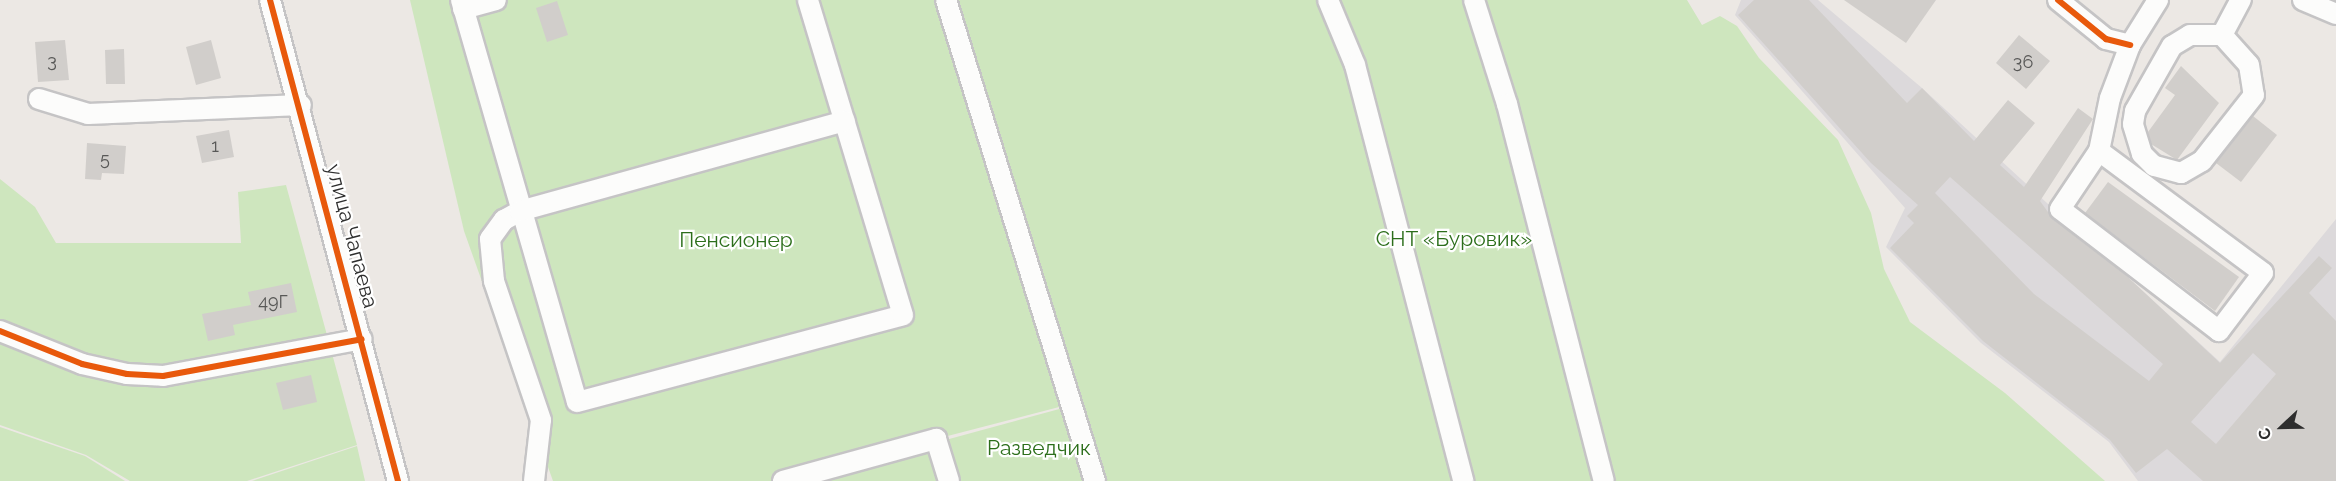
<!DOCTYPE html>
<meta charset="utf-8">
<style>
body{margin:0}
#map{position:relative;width:2336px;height:481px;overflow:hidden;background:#ece8e4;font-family:Raleway,sans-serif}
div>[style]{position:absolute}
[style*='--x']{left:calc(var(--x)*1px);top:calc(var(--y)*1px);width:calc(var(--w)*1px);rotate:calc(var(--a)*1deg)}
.industrial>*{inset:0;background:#dcd9db}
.green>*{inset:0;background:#cee6be}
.building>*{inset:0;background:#d1cecb}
.roads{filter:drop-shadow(2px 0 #c5c4c5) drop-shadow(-2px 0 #c5c4c5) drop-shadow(0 2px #c5c4c5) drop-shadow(0 -2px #c5c4c5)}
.minor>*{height:20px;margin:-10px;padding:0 10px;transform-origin:10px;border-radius:10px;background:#fcfcfb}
.cycleway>*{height:6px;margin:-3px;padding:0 3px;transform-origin:3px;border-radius:3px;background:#e8590c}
span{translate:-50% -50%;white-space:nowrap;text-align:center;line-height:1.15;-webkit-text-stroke:4.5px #fff;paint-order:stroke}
.number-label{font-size:18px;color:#585857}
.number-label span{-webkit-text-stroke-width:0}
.street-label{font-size:21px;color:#2e2e2e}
.park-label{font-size:21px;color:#2c6e1b}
.north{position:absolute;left:2252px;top:397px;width:60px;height:60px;-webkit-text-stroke:4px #fff;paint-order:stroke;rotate:248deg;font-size:16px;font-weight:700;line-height:24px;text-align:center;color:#2e2e2e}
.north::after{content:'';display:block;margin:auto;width:21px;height:27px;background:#2e2e2e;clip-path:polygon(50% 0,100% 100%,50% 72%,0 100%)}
</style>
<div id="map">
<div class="industrial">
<div style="clip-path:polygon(1741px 0,1818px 0,1922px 88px,2220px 362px,2336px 219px,2336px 481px,2138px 481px,2109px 442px,1981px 343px,1886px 247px,1905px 208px,1735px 15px)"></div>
</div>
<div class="green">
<div style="clip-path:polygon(410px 0,940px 0,1063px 406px,774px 481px,553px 481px,464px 231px)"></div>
<div style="clip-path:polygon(952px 0,1687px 0,1702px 25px,1720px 16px,1737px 26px,1759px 58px,1838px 140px,1871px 213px,1884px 269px,1910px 322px,2005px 393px,2105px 481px,1099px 481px)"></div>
<div style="clip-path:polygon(0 179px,35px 207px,56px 243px,241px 243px,238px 192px,286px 185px,357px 445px,247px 481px,130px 481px,86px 455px,0 425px)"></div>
<div style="clip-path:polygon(1063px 408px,1086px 481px,795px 481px)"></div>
<div style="clip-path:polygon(0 427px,85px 456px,125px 481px,0 481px)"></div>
<div style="clip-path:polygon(357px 446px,365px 481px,252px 481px)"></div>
</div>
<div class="building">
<div style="clip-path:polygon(evenodd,1754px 0,1809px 0,1907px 103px,1922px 88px,1974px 141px,2008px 100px,2035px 123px,2000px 165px,2024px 187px,2078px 108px,2093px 119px,2040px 201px,2053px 219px,2118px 268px,2220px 363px,2319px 256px,2332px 268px,2309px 293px,2336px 321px,2336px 481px,2203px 481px,2167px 449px,2136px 473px,2110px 440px,1983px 341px,1890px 248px,1914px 223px,1907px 216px,1918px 205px,1871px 163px,1738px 15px,1754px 0,1950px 177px,2163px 364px,2149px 381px,2034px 294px,1935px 193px,1950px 177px,1754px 0,2253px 353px,2276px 374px,2216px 444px,2191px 422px,2253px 353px)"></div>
<div style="clip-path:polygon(1844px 0,1936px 0,1906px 43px)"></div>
<div style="clip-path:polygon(557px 1px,568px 35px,547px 42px,536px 8px)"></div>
<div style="clip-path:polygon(2019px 35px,2050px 61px,2026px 89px,1996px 63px)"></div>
<div style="clip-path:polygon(65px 40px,69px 80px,38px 82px,35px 42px)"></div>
<div style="clip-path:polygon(211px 40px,221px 78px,196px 85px,186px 47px)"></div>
<div style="clip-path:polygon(124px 49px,125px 84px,106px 84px,105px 50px)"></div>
<div style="clip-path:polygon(2181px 66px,2219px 103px,2177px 160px,2151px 144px,2148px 132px,2175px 95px,2165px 88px)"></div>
<div style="clip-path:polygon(2253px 116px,2277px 135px,2241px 182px,2216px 163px)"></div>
<div style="clip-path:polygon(229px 130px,234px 157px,202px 163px,196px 136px)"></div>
<div style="clip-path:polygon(87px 143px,126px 146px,124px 174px,102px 173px,101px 180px,85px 179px)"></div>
<div style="clip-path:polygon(2108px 182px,2239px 277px,2215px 311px,2085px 213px)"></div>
<div style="clip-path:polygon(291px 283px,297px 312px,233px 325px,235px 335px,208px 341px,202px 314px,251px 305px,248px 292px)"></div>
<div style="clip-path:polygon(311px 375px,317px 402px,283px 410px,276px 383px)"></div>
</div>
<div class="roads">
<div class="minor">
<div style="--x:270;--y:0;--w:498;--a:75.1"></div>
<div style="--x:461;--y:0;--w:418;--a:73.9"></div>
<div style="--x:577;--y:402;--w:337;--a:-14.9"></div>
<div style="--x:903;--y:315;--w:329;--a:-106.8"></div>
<div style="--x:946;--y:0;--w:504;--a:72.79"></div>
<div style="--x:1328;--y:0;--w:70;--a:67.4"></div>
<div style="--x:1355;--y:65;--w:430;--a:75.4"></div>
<div style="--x:1474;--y:0;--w:109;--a:72.4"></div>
<div style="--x:1507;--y:104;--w:389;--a:75.6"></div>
<div style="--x:2058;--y:0;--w:62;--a:39.1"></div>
<div style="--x:2106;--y:39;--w:25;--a:14"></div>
<div style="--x:2303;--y:0;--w:36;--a:23"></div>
<div style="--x:463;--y:9;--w:34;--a:-15"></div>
<div style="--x:2190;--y:35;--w:32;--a:0"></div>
<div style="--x:2222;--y:35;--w:40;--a:48"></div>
<div style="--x:2249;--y:65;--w:30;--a:81"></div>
<div style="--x:2254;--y:95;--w:84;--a:128.2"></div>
<div style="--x:2202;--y:161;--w:24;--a:150"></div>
<div style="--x:2181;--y:173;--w:28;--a:-165"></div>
<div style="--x:2154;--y:166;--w:17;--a:-135"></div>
<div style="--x:2142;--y:154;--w:31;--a:-107"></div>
<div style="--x:2133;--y:124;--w:13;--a:-81"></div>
<div style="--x:2135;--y:111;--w:75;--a:-60.4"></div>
<div style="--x:2172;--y:46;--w:21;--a:-31"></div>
<div style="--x:2222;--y:35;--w:40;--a:-62"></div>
<div style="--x:39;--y:99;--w:51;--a:17"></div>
<div style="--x:88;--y:114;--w:213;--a:-2.4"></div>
<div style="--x:2099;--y:151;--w:204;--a:36.6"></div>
<div style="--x:2263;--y:273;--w:73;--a:127.2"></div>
<div style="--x:2219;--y:331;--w:200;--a:-142.5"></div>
<div style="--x:2060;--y:209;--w:70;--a:-56.1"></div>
<div style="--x:2099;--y:151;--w:54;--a:-78.3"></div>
<div style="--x:2110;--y:98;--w:57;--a:-69.3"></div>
<div style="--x:2130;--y:45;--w:53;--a:-58.1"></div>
<div style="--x:0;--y:331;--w:88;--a:21.9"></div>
<div style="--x:82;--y:364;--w:46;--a:12.5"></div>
<div style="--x:127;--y:374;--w:36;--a:3"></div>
<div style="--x:163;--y:376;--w:202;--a:-10.5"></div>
<div style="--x:534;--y:481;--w:61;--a:-83.5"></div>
<div style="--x:541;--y:420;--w:147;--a:-108.7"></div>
<div style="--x:494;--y:281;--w:42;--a:-95.4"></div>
<div style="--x:490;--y:239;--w:24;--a:-54"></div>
<div style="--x:504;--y:220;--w:18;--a:-29"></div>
<div style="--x:520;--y:211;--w:337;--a:-15.5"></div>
<div style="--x:783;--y:481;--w:159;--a:-15.4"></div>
<div style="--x:936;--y:439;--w:44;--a:72.8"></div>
</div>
</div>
<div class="cycleway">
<div style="--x:270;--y:0;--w:498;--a:75.1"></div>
<div style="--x:2058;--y:0;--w:62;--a:39.1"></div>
<div style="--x:2106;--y:39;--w:25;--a:14"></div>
<div style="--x:0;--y:331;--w:88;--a:21.9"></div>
<div style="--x:82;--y:364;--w:46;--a:12.5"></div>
<div style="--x:127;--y:374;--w:36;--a:3"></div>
<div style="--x:163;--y:376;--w:202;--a:-10.5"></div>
</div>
<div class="number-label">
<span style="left:52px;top:61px">3</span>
<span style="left:2023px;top:62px">36</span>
<span style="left:215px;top:146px">1</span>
<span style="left:105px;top:159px">5</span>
<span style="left:273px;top:302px">49Г</span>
</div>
<div class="street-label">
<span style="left:352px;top:236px;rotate:75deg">улица Чапаева</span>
</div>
<div class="park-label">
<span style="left:1454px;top:239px">СНТ «Буровик»</span>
<span style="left:736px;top:240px">Пенсионер</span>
<span style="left:1039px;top:448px">Разведчик</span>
</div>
<div class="north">С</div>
</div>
